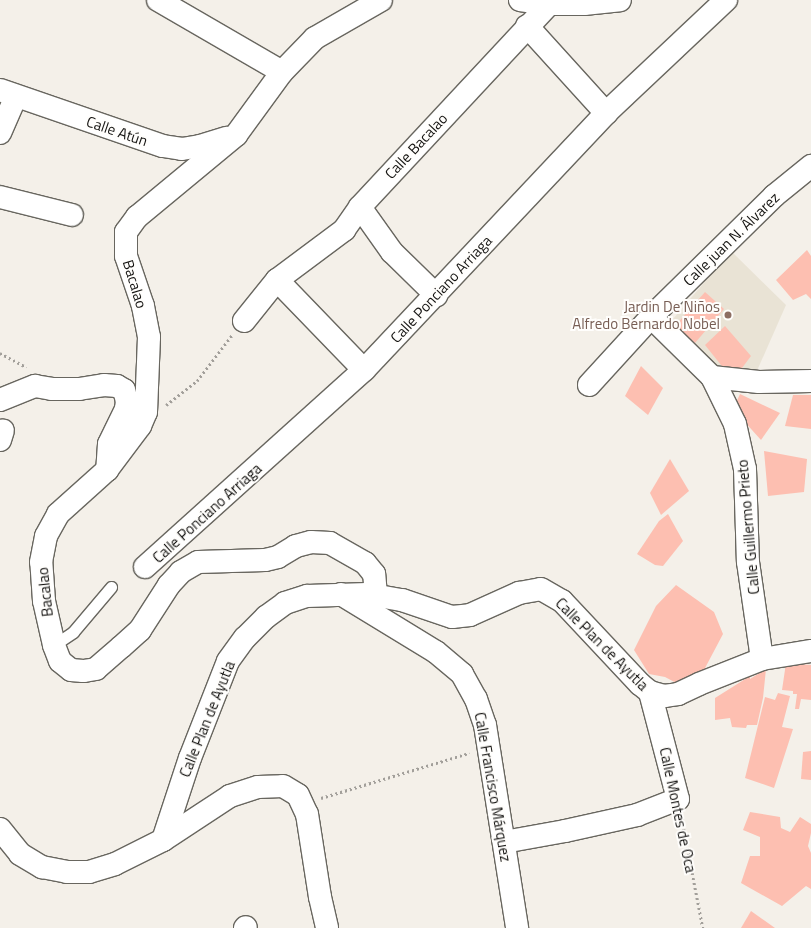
<!DOCTYPE html>
<meta charset="utf-8">
<style>
body{margin:0}
#map{position:relative;width:811px;height:928px;overflow:hidden;background:#f4f0e9;font-family:"Titillium Web",sans-serif}
div>[style]{position:absolute}
[style*='--x']{left:calc(var(--x)*1px);top:calc(var(--y)*1px);width:calc(var(--w)*1px);rotate:calc(var(--a)*1deg)}
.built>*{inset:0;background:#e9e3d5}
.building>*{inset:0;background:#fdbfb1}
.path>*{height:2.5px;margin-top:-1.25px;transform-origin:0;background:repeating-linear-gradient(90deg,#a29f9a 0 2px,transparent 0 5px)}
.roads{filter:drop-shadow(1px 0 #68665f) drop-shadow(-1px 0 #68665f) drop-shadow(0 1px #68665f) drop-shadow(0 -1px #68665f)}
.lane>*{height:11px;margin:-5.5px;padding:0 5.5px;transform-origin:5.5px;border-radius:5.5px;background:#fff}
.street>*{height:22px;margin:-11px;padding:0 11px;transform-origin:11px;border-radius:11px;background:#fff}
.secondary>*{height:22px;margin:-11px;padding:0 11px;transform-origin:11px;border-radius:11px;background:#fff}
.dots>*{width:11px;height:11px;translate:-50% -50%;box-sizing:border-box;border:2px solid #fffefc;border-radius:50%}
span{translate:-50% -50%;white-space:nowrap;text-align:center;line-height:1.15;-webkit-text-stroke:4px #fffefc;paint-order:stroke}
.street-label{font-size:15px;color:#131210}
.education-label{font-size:15px;color:#785e54}
.right{translate:-100% -50%;text-align:right}
</style>
<div id="map">
<div class="built">
<div style="clip-path:polygon(731px 251px,786px 305px,756px 373px,716px 373px,667px 326px)"></div>
</div>
<div class="building">
<div style="clip-path:polygon(807px 250px,811px 256px,811px 299px,806px 294px,793px 300px,776px 280px)"></div>
<div style="clip-path:polygon(705px 292px,724px 309px,695px 343px,675px 326px)"></div>
<div style="clip-path:polygon(725px 326px,751px 356px,739px 372px,725px 370px,705px 345px)"></div>
<div style="clip-path:polygon(641px 366px,663px 388px,648px 415px,625px 396px)"></div>
<div style="clip-path:polygon(740px 394px,780px 413px,761px 440px,733px 409px)"></div>
<div style="clip-path:polygon(793px 395px,811px 395px,811px 429px,785px 426px)"></div>
<div style="clip-path:polygon(764px 451px,807px 459px,804px 492px,768px 496px)"></div>
<div style="clip-path:polygon(670px 459px,689px 491px,661px 515px,650px 493px)"></div>
<div style="clip-path:polygon(668px 514px,683px 541px,663px 566px,655px 565px,637px 554px,659px 521px)"></div>
<div style="clip-path:polygon(676px 585px,714px 612px,723px 634px,704px 670px,682px 686px,665px 677px,649px 674px,634px 650px,656px 606px)"></div>
<div style="clip-path:polygon(786px 663px,811px 665px,811px 700px,801px 699px,799px 709px,795px 709px,797px 694px,793px 694px,793px 691px,782px 690px)"></div>
<div style="clip-path:polygon(766px 669px,763px 698px,757px 725px,747px 725px,746px 728px,732px 727px,730px 718px,715px 720px,715px 698px,750px 676px,750px 679px)"></div>
<div style="clip-path:polygon(778px 693px,790px 696px,782px 727px,793px 729px,774px 788px,745px 778px,765px 697px,775px 700px)"></div>
<div style="clip-path:polygon(811px 751px,811px 780px,801px 779px,803px 752px)"></div>
<div style="clip-path:polygon(750px 812px,780px 817px,781px 828px,790px 832px,800px 817px,811px 824px,811px 833px,808px 846px,811px 853px,811px 889px,806px 886px,782px 906px,741px 883px,750px 856px,760px 856px,760px 837px,743px 830px)"></div>
<div style="clip-path:polygon(751px 911px,775px 928px,741px 928px)"></div>
</div>
<div class="path">
<div style="--x:0;--y:353;--w:30;--a:28"></div>
<div style="--x:166;--y:405;--w:39;--a:-38"></div>
<div style="--x:197;--y:381;--w:58;--a:-52.7"></div>
<div style="--x:321;--y:798;--w:155;--a:-16.9"></div>
<div style="--x:682;--y:819;--w:111;--a:79.1"></div>
</div>
<div class="roads">
<div class="lane">
<div style="--x:54;--y:645;--w:23;--a:-34"></div>
<div style="--x:73;--y:632;--w:59;--a:-49.8"></div>
</div>
<div class="street">
<div style="--x:158;--y:0;--w:143;--a:30.1"></div>
<div style="--x:520;--y:0;--w:29;--a:8"></div>
<div style="--x:549;--y:4;--w:35;--a:0"></div>
<div style="--x:584;--y:4;--w:36;--a:-6"></div>
<div style="--x:527;--y:26;--w:118;--a:47.8"></div>
<div style="--x:0;--y:90;--w:172;--a:19"></div>
<div style="--x:163;--y:146;--w:19;--a:9"></div>
<div style="--x:182;--y:149;--w:18;--a:-9"></div>
<div style="--x:200;--y:146;--w:28;--a:-17"></div>
<div style="--x:0;--y:133;--w:40;--a:-66.6"></div>
<div style="--x:0;--y:197;--w:74;--a:14"></div>
<div style="--x:360;--y:207;--w:55;--a:54.6"></div>
<div style="--x:392;--y:252;--w:62;--a:44.3"></div>
<div style="--x:277;--y:280;--w:125;--a:46"></div>
<div style="--x:651;--y:317;--w:86;--a:44.5"></div>
<div style="--x:712;--y:377;--w:47;--a:6.1"></div>
<div style="--x:759;--y:382;--w:52;--a:-1.1"></div>
<div style="--x:244;--y:321;--w:53;--a:-51.2"></div>
<div style="--x:277;--y:280;--w:84;--a:-36.7"></div>
<div style="--x:344;--y:230;--w:28;--a:-55"></div>
<div style="--x:360;--y:207;--w:277;--a:-47"></div>
<div style="--x:712;--y:377;--w:52;--a:63.9"></div>
<div style="--x:735;--y:424;--w:46;--a:77.5"></div>
<div style="--x:745;--y:469;--w:93;--a:88.2"></div>
<div style="--x:748;--y:562;--w:98;--a:81.8"></div>
<div style="--x:589;--y:385;--w:92;--a:-47.6"></div>
<div style="--x:651;--y:317;--w:173;--a:-44.5"></div>
<div style="--x:774;--y:196;--w:48;--a:-39"></div>
<div style="--x:0;--y:400;--w:38;--a:-22"></div>
<div style="--x:35;--y:386;--w:17;--a:10"></div>
<div style="--x:52;--y:389;--w:27;--a:0"></div>
<div style="--x:79;--y:389;--w:25;--a:-9"></div>
<div style="--x:104;--y:385;--w:13;--a:4"></div>
<div style="--x:117;--y:386;--w:8;--a:30"></div>
<div style="--x:124;--y:390;--w:11;--a:75"></div>
<div style="--x:127;--y:401;--w:8;--a:97"></div>
<div style="--x:126;--y:409;--w:39;--a:116"></div>
<div style="--x:109;--y:444;--w:26;--a:94"></div>
<div style="--x:0;--y:440;--w:10;--a:-73"></div>
<div style="--x:145;--y:567;--w:295;--a:-42"></div>
<div style="--x:364;--y:370;--w:353;--a:-46.7"></div>
<div style="--x:606;--y:113;--w:165;--a:-43.3"></div>
<div style="--x:341;--y:594;--w:111;--a:31.4"></div>
<div style="--x:436;--y:652;--w:34;--a:40"></div>
<div style="--x:462;--y:674;--w:29;--a:61"></div>
<div style="--x:476;--y:699;--w:28;--a:71"></div>
<div style="--x:485;--y:725;--w:206;--a:81"></div>
<div style="--x:376;--y:595;--w:21;--a:-95"></div>
<div style="--x:374;--y:574;--w:14;--a:-129"></div>
<div style="--x:365;--y:563;--w:40;--a:-150.3"></div>
<div style="--x:330;--y:543;--w:19;--a:-177"></div>
<div style="--x:311;--y:542;--w:16;--a:165"></div>
<div style="--x:296;--y:546;--w:21;--a:149"></div>
<div style="--x:278;--y:557;--w:13;--a:167"></div>
<div style="--x:265;--y:560;--w:67;--a:178.3"></div>
<div style="--x:198;--y:562;--w:20;--a:150"></div>
<div style="--x:181;--y:572;--w:18;--a:133"></div>
<div style="--x:169;--y:585;--w:54;--a:122.8"></div>
<div style="--x:140;--y:630;--w:25;--a:138"></div>
<div style="--x:121;--y:647;--w:33;--a:139"></div>
<div style="--x:96;--y:669;--w:13;--a:171"></div>
<div style="--x:83;--y:671;--w:12;--a:-175"></div>
<div style="--x:71;--y:670;--w:14;--a:-141"></div>
<div style="--x:60;--y:661;--w:17;--a:-111"></div>
<div style="--x:54;--y:645;--w:45;--a:-102.8"></div>
<div style="--x:44;--y:601;--w:39;--a:-94"></div>
<div style="--x:41;--y:562;--w:26;--a:-79"></div>
<div style="--x:46;--y:536;--w:25;--a:-61"></div>
<div style="--x:58;--y:514;--w:66;--a:-41.9"></div>
<div style="--x:107;--y:470;--w:55;--a:-53.1"></div>
<div style="--x:140;--y:426;--w:15;--a:-67"></div>
<div style="--x:146;--y:412;--w:75;--a:-87.7"></div>
<div style="--x:149;--y:337;--w:32;--a:-101"></div>
<div style="--x:143;--y:306;--w:53;--a:-108.8"></div>
<div style="--x:126;--y:256;--w:24;--a:-90"></div>
<div style="--x:126;--y:232;--w:19;--a:-54"></div>
<div style="--x:137;--y:217;--w:129;--a:-39.6"></div>
<div style="--x:236;--y:135;--w:78;--a:-53.9"></div>
<div style="--x:282;--y:72;--w:47;--a:-45.9"></div>
<div style="--x:315;--y:38;--w:76;--a:-29.9"></div>
<div style="--x:163;--y:840;--w:80;--a:-33.3"></div>
<div style="--x:230;--y:796;--w:29;--a:-18"></div>
<div style="--x:258;--y:787;--w:25;--a:-2"></div>
<div style="--x:283;--y:786;--w:17;--a:31"></div>
<div style="--x:298;--y:795;--w:21;--a:65"></div>
<div style="--x:307;--y:814;--w:84;--a:81.1"></div>
<div style="--x:320;--y:897;--w:32;--a:77"></div>
<div style="--x:504;--y:842;--w:62;--a:-10.2"></div>
<div style="--x:565;--y:831;--w:74;--a:-12.5"></div>
<div style="--x:637;--y:815;--w:44;--a:-21.3"></div>
<div style="--x:678;--y:799;--w:111;--a:-104.7"></div>
<div style="--x:245;--y:928;--w:1;--a:-45"></div>
</div>
<div class="secondary">
<div style="--x:0;--y:829;--w:32;--a:51"></div>
<div style="--x:20;--y:854;--w:26;--a:31"></div>
<div style="--x:42;--y:867;--w:25;--a:11"></div>
<div style="--x:67;--y:872;--w:22;--a:0"></div>
<div style="--x:89;--y:872;--w:27;--a:-17"></div>
<div style="--x:115;--y:864;--w:54;--a:-26.6"></div>
<div style="--x:163;--y:840;--w:86;--a:-71.8"></div>
<div style="--x:190;--y:758;--w:104;--a:-68.6"></div>
<div style="--x:228;--y:661;--w:29;--a:-54"></div>
<div style="--x:245;--y:638;--w:30;--a:-45"></div>
<div style="--x:266;--y:617;--w:24;--a:-36"></div>
<div style="--x:285;--y:603;--w:23;--a:-18"></div>
<div style="--x:307;--y:596;--w:60;--a:-1.9"></div>
<div style="--x:367;--y:594;--w:36;--a:10"></div>
<div style="--x:402;--y:600;--w:53;--a:18.8"></div>
<div style="--x:452;--y:617;--w:18;--a:-6"></div>
<div style="--x:470;--y:615;--w:54;--a:-24.2"></div>
<div style="--x:519;--y:593;--w:22;--a:-10"></div>
<div style="--x:541;--y:589;--w:24;--a:30"></div>
<div style="--x:562;--y:601;--w:114;--a:46.8"></div>
<div style="--x:640;--y:684;--w:13;--a:39"></div>
<div style="--x:650;--y:692;--w:15;--a:16"></div>
<div style="--x:664;--y:696;--w:14;--a:-8"></div>
<div style="--x:678;--y:694;--w:23;--a:-25"></div>
<div style="--x:699;--y:684;--w:68;--a:-21.6"></div>
<div style="--x:762;--y:659;--w:50;--a:-9.3"></div>
</div>
</div>
<div class="dots">
<div style="left:728px;top:315px;background:#8d6e63"></div>
</div>
<div class="street-label">
<span style="left:117px;top:131px;rotate:19deg">Calle Atún</span>
<span style="left:416px;top:146px;rotate:-47deg">Calle Bacalao</span>
<span style="left:731px;top:239px;rotate:-44deg">Calle juan N. Álvarez</span>
<span style="left:135px;top:284px;rotate:73deg">Bacalao</span>
<span style="left:441px;top:289px;rotate:-47deg">Calle Ponciano Arriaga</span>
<span style="left:207px;top:513px;rotate:-42deg">Calle Ponciano Arriaga</span>
<span style="left:748px;top:527px;rotate:-95deg">Calle Guillermo Prieto</span>
<span style="left:45px;top:592px;rotate:-96deg">Bacalao</span>
<span style="left:602px;top:644px;rotate:45deg">Calle Plan de Ayutla</span>
<span style="left:207px;top:719px;rotate:-68deg">Calle Plan de Ayutla</span>
<span style="left:493px;top:787px;rotate:80deg">Calle Francisco Márquez</span>
<span style="left:678px;top:810px;rotate:78deg">Calle Montes de Oca</span>
</div>
<div class="education-label">
<span class="right" style="left:720px;top:315px">Jardin De Niños<br>Alfredo Bernardo Nobel</span>
</div>
</div>
